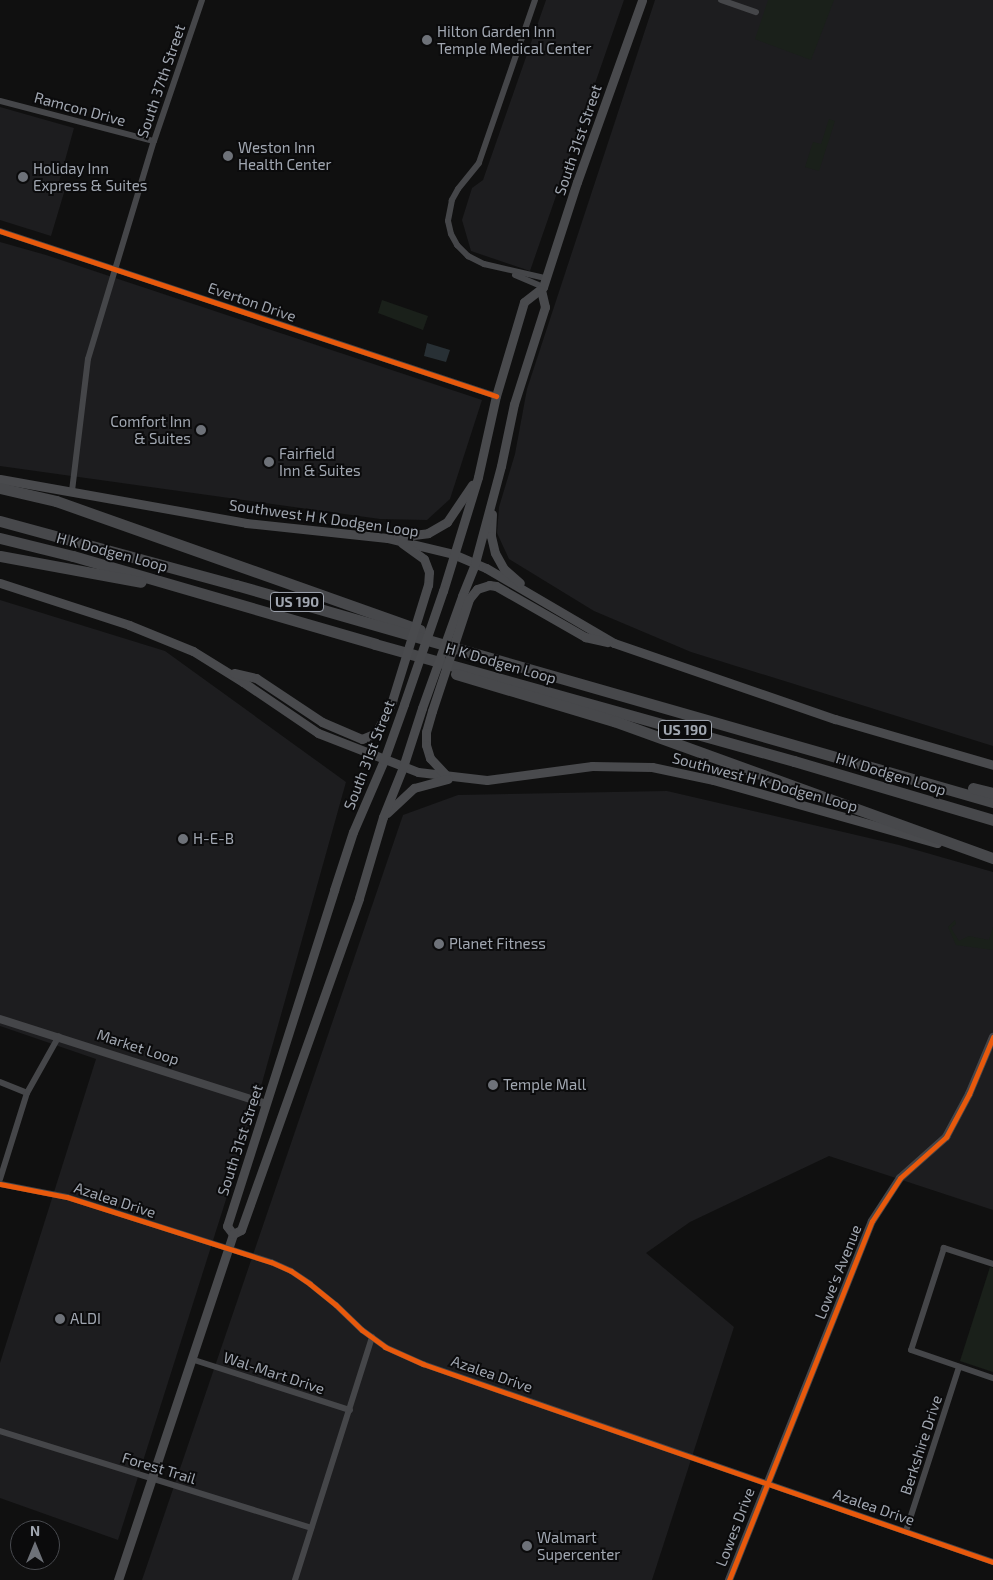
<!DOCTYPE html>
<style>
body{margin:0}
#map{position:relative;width:993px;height:1580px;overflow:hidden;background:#101010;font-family:"Exo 2",sans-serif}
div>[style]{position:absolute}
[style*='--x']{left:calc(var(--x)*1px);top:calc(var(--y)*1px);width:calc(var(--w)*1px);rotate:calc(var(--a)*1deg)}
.built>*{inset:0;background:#1d1d1f}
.green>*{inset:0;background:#1a201a}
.water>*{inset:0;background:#283035}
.minor>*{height:6px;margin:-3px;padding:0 3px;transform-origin:3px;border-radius:3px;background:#454649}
.tertiary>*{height:8px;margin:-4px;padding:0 4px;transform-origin:4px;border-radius:4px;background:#454649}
.secondary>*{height:9px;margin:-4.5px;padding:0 4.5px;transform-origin:4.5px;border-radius:4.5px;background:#494a4d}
.motorway>*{height:11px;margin:-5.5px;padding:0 5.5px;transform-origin:5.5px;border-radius:5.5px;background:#47484b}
.secondary-bridge>*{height:9px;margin:-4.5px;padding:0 4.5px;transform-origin:4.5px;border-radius:4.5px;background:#494a4d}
.cycleway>*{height:5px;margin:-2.5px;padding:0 2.5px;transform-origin:2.5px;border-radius:2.5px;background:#e8590c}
.dots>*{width:14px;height:14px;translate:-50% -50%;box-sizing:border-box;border:2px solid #0b0b0c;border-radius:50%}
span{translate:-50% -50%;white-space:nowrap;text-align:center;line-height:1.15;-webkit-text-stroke:4px #0b0b0c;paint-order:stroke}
.shield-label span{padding:1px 4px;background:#0b0b0c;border:1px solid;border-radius:4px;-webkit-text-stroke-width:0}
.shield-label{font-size:14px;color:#a1a7b1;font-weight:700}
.poi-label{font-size:15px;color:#a1a7b1}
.left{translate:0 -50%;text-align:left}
.right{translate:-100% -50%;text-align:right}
.street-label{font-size:15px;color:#a1a7b1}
.north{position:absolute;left:10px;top:1520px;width:50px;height:50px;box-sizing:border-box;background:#0b0b0c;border:1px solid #47494e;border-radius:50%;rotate:0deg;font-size:14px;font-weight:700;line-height:20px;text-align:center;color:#a1a7b1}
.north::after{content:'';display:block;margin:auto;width:18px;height:22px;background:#6e7279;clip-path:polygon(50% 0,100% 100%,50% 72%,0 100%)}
</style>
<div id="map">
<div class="built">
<div style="clip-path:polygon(546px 0,624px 0,530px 271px,471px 251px,462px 220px,472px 188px,483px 180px)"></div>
<div style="clip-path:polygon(655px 0,993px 0,993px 746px,691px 652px,594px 611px,509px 559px,497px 533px,499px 507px,515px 454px,527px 389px)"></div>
<div style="clip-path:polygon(0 107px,74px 128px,59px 182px,66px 186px,51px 236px,0 220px)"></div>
<div style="clip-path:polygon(0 242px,46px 255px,482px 400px,450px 499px,427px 520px,380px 519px,0 466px)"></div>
<div style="clip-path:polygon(0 600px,165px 651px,346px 782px,255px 1108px,118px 1540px,0 1498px,0 1363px,96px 1059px,0 1026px)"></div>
<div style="clip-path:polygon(667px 791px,899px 845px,993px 872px,993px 1210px,829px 1156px,690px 1222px,646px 1253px,734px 1327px,652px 1580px,142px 1580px,403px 815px,458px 795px)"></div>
</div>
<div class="green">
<div style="clip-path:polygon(768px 0,834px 0,811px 60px,755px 39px)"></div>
<div style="clip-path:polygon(829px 119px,835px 121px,819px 171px,805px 167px,813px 142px,821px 144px)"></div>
<div style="clip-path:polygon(382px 300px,428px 316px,423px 330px,378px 313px)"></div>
<div style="clip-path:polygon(955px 920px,956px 924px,951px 928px,959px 941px,969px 936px,989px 940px,993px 927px,993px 950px,956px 945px,948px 927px)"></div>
<div style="clip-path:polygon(990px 1267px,993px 1268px,993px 1372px,960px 1361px)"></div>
</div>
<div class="water">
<div style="clip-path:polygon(427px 343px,450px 350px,446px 362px,424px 356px)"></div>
</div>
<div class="minor">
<div style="--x:535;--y:0;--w:172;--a:109"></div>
<div style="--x:479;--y:163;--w:33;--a:129"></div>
<div style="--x:458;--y:189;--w:13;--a:119"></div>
<div style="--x:452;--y:200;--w:21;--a:101"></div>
<div style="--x:448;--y:221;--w:13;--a:77"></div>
<div style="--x:451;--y:234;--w:13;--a:61"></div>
<div style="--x:457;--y:245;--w:16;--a:45"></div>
<div style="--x:468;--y:256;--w:18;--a:27"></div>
<div style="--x:484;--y:264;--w:63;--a:12.9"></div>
<div style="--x:721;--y:0;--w:37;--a:19"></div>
<div style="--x:0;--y:101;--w:159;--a:14.6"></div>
<div style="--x:0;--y:231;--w:523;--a:18.4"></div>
<div style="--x:515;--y:275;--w:30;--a:23"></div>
<div style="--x:72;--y:491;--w:133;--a:-83.1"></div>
<div style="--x:88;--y:359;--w:228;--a:-73.2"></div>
<div style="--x:154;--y:141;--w:149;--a:-71.2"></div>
<div style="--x:0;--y:1082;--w:29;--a:22"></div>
<div style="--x:0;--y:1179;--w:90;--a:-72.6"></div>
<div style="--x:27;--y:1093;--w:65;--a:-60.7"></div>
<div style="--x:0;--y:1184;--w:68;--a:11"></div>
<div style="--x:67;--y:1197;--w:214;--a:17.7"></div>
<div style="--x:271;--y:1262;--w:22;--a:24"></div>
<div style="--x:291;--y:1271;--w:23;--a:34"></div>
<div style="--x:310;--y:1284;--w:33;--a:39"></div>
<div style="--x:336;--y:1305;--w:36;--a:44"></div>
<div style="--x:362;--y:1330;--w:29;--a:36"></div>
<div style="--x:385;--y:1347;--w:42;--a:24.1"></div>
<div style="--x:423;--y:1364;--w:603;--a:19.16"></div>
<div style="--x:993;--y:1264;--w:52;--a:-161.9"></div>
<div style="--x:944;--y:1248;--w:107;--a:107.9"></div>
<div style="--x:911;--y:1350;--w:87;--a:18.9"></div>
<div style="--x:191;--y:1359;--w:167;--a:17.8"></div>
<div style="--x:0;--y:1431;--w:326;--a:17.3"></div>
<div style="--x:906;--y:1531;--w:172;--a:-72.1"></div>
<div style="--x:295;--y:1580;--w:255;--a:-72.4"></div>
</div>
<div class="tertiary">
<div style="--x:0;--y:1019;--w:279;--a:17.7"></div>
<div style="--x:729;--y:1580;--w:386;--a:-68.3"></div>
<div style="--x:872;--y:1221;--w:51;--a:-56.9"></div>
<div style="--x:900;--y:1178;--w:62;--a:-41.7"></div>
<div style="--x:946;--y:1137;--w:49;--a:-61.9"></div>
<div style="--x:969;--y:1094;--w:62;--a:-67.2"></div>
</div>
<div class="secondary">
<div style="--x:0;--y:479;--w:250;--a:10.1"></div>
<div style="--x:246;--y:523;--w:142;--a:6.1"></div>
<div style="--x:387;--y:538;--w:68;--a:13.6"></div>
<div style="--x:453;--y:554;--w:36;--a:23"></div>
<div style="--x:486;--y:568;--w:148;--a:30.4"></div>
<div style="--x:614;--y:643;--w:234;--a:19"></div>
<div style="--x:835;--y:719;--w:165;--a:16.2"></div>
<div style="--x:492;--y:514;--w:22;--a:93"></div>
<div style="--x:491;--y:536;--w:17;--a:77"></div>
<div style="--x:495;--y:553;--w:18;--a:61"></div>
<div style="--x:504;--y:569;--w:21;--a:41"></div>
<div style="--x:397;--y:537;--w:31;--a:-7"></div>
<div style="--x:428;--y:533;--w:22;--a:-30"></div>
<div style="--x:447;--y:522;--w:45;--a:-56"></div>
<div style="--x:402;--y:543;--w:27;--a:36"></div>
<div style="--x:424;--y:559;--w:14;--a:69"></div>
<div style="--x:429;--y:572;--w:13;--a:94"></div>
<div style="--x:0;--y:583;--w:136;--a:18"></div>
<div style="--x:129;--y:625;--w:69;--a:22.1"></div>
<div style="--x:193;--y:651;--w:59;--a:31.8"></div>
<div style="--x:243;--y:682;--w:91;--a:34.2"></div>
<div style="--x:318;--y:733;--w:107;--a:21.3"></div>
<div style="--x:418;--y:772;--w:69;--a:6.6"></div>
<div style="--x:487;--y:780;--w:106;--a:-7.6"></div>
<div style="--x:592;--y:766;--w:60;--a:1"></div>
<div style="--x:652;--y:767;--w:62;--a:12"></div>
<div style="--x:713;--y:780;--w:233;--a:15.7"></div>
<div style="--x:443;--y:591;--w:119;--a:-72.9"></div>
<div style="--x:478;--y:477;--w:83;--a:-77.5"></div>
<div style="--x:496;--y:396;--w:98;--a:-73.4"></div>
<div style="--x:524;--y:302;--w:24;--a:-38"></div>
<div style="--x:543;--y:287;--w:110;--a:-72.1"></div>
<div style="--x:577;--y:182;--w:193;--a:-70.3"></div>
<div style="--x:462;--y:596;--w:35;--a:-68"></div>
<div style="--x:475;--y:563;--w:100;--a:-75"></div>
<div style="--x:501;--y:466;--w:63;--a:-78.2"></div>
<div style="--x:514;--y:404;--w:102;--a:-72.3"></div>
<div style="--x:545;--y:307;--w:17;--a:-103"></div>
<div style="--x:469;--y:599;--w:13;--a:-51"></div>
<div style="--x:477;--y:589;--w:13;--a:-18"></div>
<div style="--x:489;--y:585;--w:7;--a:8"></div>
<div style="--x:496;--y:586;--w:103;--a:29.8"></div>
<div style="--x:585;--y:637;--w:23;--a:13"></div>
<div style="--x:234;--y:673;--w:23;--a:13"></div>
<div style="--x:256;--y:678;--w:79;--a:33.7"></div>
<div style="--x:322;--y:722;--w:43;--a:23"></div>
<div style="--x:362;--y:739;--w:15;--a:-23"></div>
<div style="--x:376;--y:733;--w:36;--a:-63"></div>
<div style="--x:432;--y:711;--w:22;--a:106"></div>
<div style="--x:426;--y:732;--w:13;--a:90"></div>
<div style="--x:426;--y:745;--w:14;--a:73"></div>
<div style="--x:430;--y:758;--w:23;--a:47"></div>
<div style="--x:387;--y:813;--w:37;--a:-43"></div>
<div style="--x:414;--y:788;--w:35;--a:-15"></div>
<div style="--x:233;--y:1234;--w:10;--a:-127"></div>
<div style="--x:227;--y:1226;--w:353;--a:-72.3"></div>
<div style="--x:334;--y:890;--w:61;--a:-71.9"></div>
<div style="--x:353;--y:832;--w:78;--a:-66.7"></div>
<div style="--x:384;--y:760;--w:59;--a:-70.3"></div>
<div style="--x:118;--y:1580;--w:365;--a:-71.6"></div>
<div style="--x:233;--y:1234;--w:9;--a:-27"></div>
<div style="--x:241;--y:1230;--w:352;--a:-70.4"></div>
<div style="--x:359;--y:898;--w:84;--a:-73.5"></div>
<div style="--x:383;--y:817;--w:54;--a:-68.2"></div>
<div style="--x:403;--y:767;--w:62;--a:-72.1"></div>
</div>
<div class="motorway">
<div style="--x:0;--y:488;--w:57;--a:13.1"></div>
<div style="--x:56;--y:501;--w:386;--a:19.5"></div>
<div style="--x:0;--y:521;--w:245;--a:15.2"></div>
<div style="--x:236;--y:585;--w:787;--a:16"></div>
<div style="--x:0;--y:538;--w:75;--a:13.9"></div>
<div style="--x:73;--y:556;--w:315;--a:16.2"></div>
<div style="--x:375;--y:644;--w:435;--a:15.6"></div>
<div style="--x:794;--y:761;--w:208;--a:16.5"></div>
<div style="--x:0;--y:556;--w:143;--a:10.4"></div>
<div style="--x:456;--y:674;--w:165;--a:16.6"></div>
<div style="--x:614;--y:721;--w:403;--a:19.9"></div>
<div style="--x:973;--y:788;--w:21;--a:14"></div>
</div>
<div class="secondary-bridge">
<div style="--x:392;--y:701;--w:121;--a:-72.8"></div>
<div style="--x:404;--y:704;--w:120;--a:-71"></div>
<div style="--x:422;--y:708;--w:119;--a:-70.3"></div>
<div style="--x:432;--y:711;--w:118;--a:-71.7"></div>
</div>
<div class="cycleway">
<div style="--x:0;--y:231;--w:523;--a:18.4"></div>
<div style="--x:0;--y:1184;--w:68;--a:11"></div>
<div style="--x:67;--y:1197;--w:214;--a:17.7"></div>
<div style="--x:271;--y:1262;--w:22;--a:24"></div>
<div style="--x:291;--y:1271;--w:23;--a:34"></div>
<div style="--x:310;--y:1284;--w:33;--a:39"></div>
<div style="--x:336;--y:1305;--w:36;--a:44"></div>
<div style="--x:362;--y:1330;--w:29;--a:36"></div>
<div style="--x:385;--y:1347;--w:42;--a:24.1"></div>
<div style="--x:423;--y:1364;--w:603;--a:19.16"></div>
<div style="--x:729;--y:1580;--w:386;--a:-68.3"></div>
<div style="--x:872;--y:1221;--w:51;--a:-56.9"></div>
<div style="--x:900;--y:1178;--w:62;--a:-41.7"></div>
<div style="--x:946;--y:1137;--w:49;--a:-61.9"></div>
<div style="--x:969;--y:1094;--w:62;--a:-67.2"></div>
</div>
<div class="dots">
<div style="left:427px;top:40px;background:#6e7279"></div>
<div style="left:228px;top:156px;background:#6e7279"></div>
<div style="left:23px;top:177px;background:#6e7279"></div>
<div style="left:201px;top:430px;background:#6e7279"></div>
<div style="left:269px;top:462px;background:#6e7279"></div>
<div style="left:183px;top:839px;background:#6e7279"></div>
<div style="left:439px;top:944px;background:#6e7279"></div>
<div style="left:493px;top:1085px;background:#6e7279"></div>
<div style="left:60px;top:1319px;background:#6e7279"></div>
<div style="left:527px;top:1546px;background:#6e7279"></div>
</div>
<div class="shield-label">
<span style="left:297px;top:602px">US 190</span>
<span style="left:685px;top:730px">US 190</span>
</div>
<div class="poi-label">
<span class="left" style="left:437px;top:40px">Hilton Garden Inn<br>Temple Medical Center</span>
<span class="left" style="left:238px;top:156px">Weston Inn<br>Health Center</span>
<span class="left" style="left:33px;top:177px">Holiday Inn<br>Express &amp; Suites</span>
<span class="right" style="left:191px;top:430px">Comfort Inn<br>&amp; Suites</span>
<span class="left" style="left:279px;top:462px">Fairfield<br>Inn &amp; Suites</span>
<span class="left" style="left:193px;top:839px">H-E-B</span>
<span class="left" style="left:449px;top:944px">Planet Fitness</span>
<span class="left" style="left:503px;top:1085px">Temple Mall</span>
<span class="left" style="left:70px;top:1319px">ALDI</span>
<span class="left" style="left:537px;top:1546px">Walmart<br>Supercenter</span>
</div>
<div class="street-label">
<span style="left:161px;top:81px;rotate:-71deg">South 37th Street</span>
<span style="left:80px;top:109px;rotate:15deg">Ramcon Drive</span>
<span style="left:578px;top:140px;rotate:-71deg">South 31st Street</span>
<span style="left:252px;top:302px;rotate:19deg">Everton Drive</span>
<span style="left:324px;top:518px;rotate:8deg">Southwest H K Dodgen Loop</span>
<span style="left:112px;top:552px;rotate:15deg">H K Dodgen Loop</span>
<span style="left:501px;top:663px;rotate:16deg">H K Dodgen Loop</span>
<span style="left:369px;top:755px;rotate:-69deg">South 31st Street</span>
<span style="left:891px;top:774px;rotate:17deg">H K Dodgen Loop</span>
<span style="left:765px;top:782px;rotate:15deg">Southwest H K Dodgen Loop</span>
<span style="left:138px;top:1047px;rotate:18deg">Market Loop</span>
<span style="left:240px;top:1140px;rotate:-72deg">South 31st Street</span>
<span style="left:115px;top:1200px;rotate:18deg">Azalea Drive</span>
<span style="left:838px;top:1272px;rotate:-68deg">Lowe's Avenue</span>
<span style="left:274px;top:1373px;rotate:18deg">Wal-Mart Drive</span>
<span style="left:492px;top:1374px;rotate:19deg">Azalea Drive</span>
<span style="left:921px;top:1445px;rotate:-72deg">Berkshire Drive</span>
<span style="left:159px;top:1468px;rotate:17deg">Forest Trail</span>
<span style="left:874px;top:1507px;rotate:19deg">Azalea Drive</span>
<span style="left:735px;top:1527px;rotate:-69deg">Lowes Drive</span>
</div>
<div class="north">N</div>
</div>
